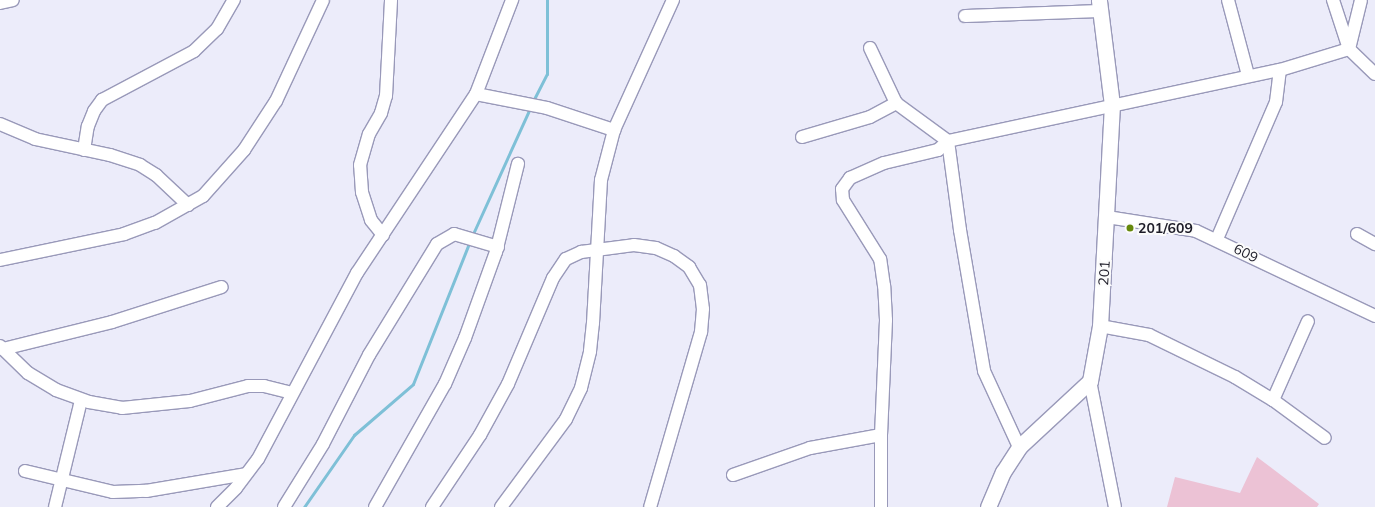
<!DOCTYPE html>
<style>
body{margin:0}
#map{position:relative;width:1375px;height:507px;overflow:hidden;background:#ececfa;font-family:Mulish,sans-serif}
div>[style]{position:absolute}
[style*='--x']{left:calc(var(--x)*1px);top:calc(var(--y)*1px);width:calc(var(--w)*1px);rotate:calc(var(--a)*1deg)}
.green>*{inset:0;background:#ecc2d5}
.stream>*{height:3px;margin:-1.5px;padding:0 1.5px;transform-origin:1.5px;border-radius:1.5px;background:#7ec0d7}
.roads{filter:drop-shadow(1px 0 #9999b9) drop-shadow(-1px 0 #9999b9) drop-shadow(0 1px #9999b9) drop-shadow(0 -1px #9999b9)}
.minor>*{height:12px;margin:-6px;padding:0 6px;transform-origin:6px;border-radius:6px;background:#fff}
.tertiary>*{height:15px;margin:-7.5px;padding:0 7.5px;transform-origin:7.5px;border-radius:7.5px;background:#fff}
.dots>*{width:11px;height:11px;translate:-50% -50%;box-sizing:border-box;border:2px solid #fbfbfb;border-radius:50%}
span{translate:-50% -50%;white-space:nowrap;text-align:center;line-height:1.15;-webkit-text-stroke:4px #fbfbfb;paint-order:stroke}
.poi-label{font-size:14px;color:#1c1b27;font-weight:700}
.left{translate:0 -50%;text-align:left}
.street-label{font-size:14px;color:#1c1b27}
</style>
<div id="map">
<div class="green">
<div style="clip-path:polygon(1257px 457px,1319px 504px,1317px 507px,1167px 507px,1175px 477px,1240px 493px)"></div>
</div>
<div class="stream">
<div style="--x:532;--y:103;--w:33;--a:-63"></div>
<div style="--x:547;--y:74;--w:74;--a:-90"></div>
<div style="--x:472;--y:236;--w:141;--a:-65.6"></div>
<div style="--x:304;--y:507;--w:88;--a:-55.2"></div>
<div style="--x:354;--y:435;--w:78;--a:-40.8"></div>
<div style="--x:413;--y:384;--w:154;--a:-68.3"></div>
</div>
<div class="roads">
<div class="minor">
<div style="--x:1228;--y:0;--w:78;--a:75.1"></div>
<div style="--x:1333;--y:0;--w:52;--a:71.9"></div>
<div style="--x:1349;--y:49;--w:36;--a:44"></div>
<div style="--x:0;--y:3;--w:13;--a:-13"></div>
<div style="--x:965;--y:16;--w:135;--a:-2.1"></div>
<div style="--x:870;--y:48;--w:61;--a:64.7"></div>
<div style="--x:896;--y:103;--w:64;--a:36.2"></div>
<div style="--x:948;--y:141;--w:340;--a:-12.1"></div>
<div style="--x:476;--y:94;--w:72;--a:11.2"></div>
<div style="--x:547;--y:108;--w:71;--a:18.2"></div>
<div style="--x:0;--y:124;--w:38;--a:23"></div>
<div style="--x:35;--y:139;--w:77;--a:12"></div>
<div style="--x:110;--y:155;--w:32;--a:18"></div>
<div style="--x:140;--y:165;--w:19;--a:32"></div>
<div style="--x:156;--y:175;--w:44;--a:43.2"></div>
<div style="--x:802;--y:137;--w:71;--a:-16.4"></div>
<div style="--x:870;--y:117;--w:30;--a:-28"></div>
<div style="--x:948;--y:141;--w:90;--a:82.3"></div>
<div style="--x:960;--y:230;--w:143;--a:80.3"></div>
<div style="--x:984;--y:371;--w:84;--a:65.3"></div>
<div style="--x:84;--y:150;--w:24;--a:-81"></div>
<div style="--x:88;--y:126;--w:16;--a:-68"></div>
<div style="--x:94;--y:111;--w:14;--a:-54"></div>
<div style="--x:102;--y:100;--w:104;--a:-28"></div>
<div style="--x:194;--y:51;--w:32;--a:-44"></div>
<div style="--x:217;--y:29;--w:34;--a:-60"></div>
<div style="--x:1107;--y:217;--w:90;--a:8.9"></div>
<div style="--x:1196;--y:231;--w:198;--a:25.4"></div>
<div style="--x:1357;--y:234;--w:21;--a:29"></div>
<div style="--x:383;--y:235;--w:19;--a:-129"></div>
<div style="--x:371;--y:220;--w:29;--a:-108"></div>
<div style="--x:362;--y:192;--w:27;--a:-94"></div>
<div style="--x:360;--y:165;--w:32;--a:-74"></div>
<div style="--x:369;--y:134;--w:24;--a:-60"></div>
<div style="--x:381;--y:113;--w:18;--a:-74"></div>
<div style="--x:386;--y:96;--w:96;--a:-87"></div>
<div style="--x:1217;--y:239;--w:149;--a:-66.7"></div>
<div style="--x:1276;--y:102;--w:32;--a:-83"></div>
<div style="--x:1280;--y:70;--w:72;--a:-16.9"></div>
<div style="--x:1349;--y:49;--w:50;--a:-76.2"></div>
<div style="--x:0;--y:260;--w:127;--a:-11.8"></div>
<div style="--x:124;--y:234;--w:33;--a:-20"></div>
<div style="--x:155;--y:223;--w:55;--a:-29.4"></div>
<div style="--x:203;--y:196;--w:62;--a:-48.3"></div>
<div style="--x:244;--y:150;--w:59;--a:-56.9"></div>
<div style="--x:276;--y:101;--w:111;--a:-65"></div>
<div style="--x:1100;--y:326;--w:50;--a:10.4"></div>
<div style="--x:1149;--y:335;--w:96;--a:26"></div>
<div style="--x:1235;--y:377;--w:44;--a:31.2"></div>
<div style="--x:1273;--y:400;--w:64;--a:36.2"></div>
<div style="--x:0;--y:346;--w:39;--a:44"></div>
<div style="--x:28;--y:373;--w:33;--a:31"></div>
<div style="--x:56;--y:390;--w:35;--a:20"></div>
<div style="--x:89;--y:402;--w:34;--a:10"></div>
<div style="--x:122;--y:408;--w:68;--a:-5.9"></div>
<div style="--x:190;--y:401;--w:60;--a:-14.5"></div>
<div style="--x:248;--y:386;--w:16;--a:0"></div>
<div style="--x:264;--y:386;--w:29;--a:14"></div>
<div style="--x:3;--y:349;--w:112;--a:-13.9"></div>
<div style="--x:112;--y:322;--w:115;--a:-17.7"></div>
<div style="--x:1090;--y:381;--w:128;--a:78.8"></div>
<div style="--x:1273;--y:400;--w:86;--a:-66.1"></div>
<div style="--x:25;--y:471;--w:90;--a:13.4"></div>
<div style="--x:113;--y:492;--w:33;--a:-2"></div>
<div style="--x:146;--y:491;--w:101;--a:-9.6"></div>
<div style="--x:733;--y:475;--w:82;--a:-19.3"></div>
<div style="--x:810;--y:448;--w:72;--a:-10.4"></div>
<div style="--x:55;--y:507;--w:110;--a:-76.3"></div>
<div style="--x:217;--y:507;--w:27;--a:-45"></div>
<div style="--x:236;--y:488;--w:36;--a:-53"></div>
<div style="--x:258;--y:459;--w:211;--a:-62"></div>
<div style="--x:357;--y:273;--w:215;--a:-56.4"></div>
<div style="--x:476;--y:94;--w:101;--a:-69"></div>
<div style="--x:284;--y:507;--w:74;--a:-58.2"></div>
<div style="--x:323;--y:444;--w:100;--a:-62.7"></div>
<div style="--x:369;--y:355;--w:130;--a:-58.5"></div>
<div style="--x:437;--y:244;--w:20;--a:-30"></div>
<div style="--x:454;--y:234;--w:46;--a:16.5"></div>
<div style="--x:375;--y:507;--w:142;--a:-60.4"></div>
<div style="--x:445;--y:384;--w:50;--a:-66.5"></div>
<div style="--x:465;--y:338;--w:91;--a:-70.2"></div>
<div style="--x:496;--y:252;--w:91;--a:-76"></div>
<div style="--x:432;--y:507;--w:87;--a:-56.3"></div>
<div style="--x:480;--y:435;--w:58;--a:-61.2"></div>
<div style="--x:508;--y:384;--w:115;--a:-67"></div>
<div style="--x:553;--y:278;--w:23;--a:-56"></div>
<div style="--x:566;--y:259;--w:17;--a:-25"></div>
<div style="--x:581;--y:252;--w:53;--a:-7.5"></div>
<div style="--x:634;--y:245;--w:22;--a:8"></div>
<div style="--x:656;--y:248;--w:20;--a:24"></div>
<div style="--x:674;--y:256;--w:19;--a:36"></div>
<div style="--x:689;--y:267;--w:21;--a:59"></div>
<div style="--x:700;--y:285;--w:24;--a:83"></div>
<div style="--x:703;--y:309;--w:23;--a:95"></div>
<div style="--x:701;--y:332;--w:182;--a:106.2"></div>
<div style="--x:501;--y:507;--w:109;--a:-53.5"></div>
<div style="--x:566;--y:419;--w:34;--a:-64"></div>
<div style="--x:581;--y:388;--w:38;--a:-76"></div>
<div style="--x:590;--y:351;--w:28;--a:-84"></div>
<div style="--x:593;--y:323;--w:143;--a:-86.8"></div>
<div style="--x:601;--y:180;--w:52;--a:-75.4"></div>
<div style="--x:614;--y:130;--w:143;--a:-65.6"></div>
<div style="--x:881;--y:507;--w:72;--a:-90"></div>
<div style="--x:881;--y:435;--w:115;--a:-87.5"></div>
<div style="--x:886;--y:320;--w:34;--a:-93"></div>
<div style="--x:884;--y:286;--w:27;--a:-98"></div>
<div style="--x:880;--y:259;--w:70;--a:-122.1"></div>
<div style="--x:843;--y:200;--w:11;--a:-95"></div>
<div style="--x:842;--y:189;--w:14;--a:-54"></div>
<div style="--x:850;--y:178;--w:37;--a:-24"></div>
<div style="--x:884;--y:163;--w:56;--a:-13.5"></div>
<div style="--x:938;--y:150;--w:13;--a:-42"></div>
</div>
<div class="tertiary">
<div style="--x:988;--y:507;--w:38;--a:-67"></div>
<div style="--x:1003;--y:472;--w:30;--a:-57"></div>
<div style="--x:1019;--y:447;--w:97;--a:-42.9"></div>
<div style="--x:1090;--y:381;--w:56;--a:-79.7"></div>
<div style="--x:1100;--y:326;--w:221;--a:-86.9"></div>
<div style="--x:1112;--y:105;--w:106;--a:-97.1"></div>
</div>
</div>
<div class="dots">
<div style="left:1130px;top:228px;background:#65880b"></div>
</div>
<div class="poi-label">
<span class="left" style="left:1138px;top:228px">201/609</span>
</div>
<div class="street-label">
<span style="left:1246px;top:253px;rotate:26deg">609</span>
<span style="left:1104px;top:273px;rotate:-86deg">201</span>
</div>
</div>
